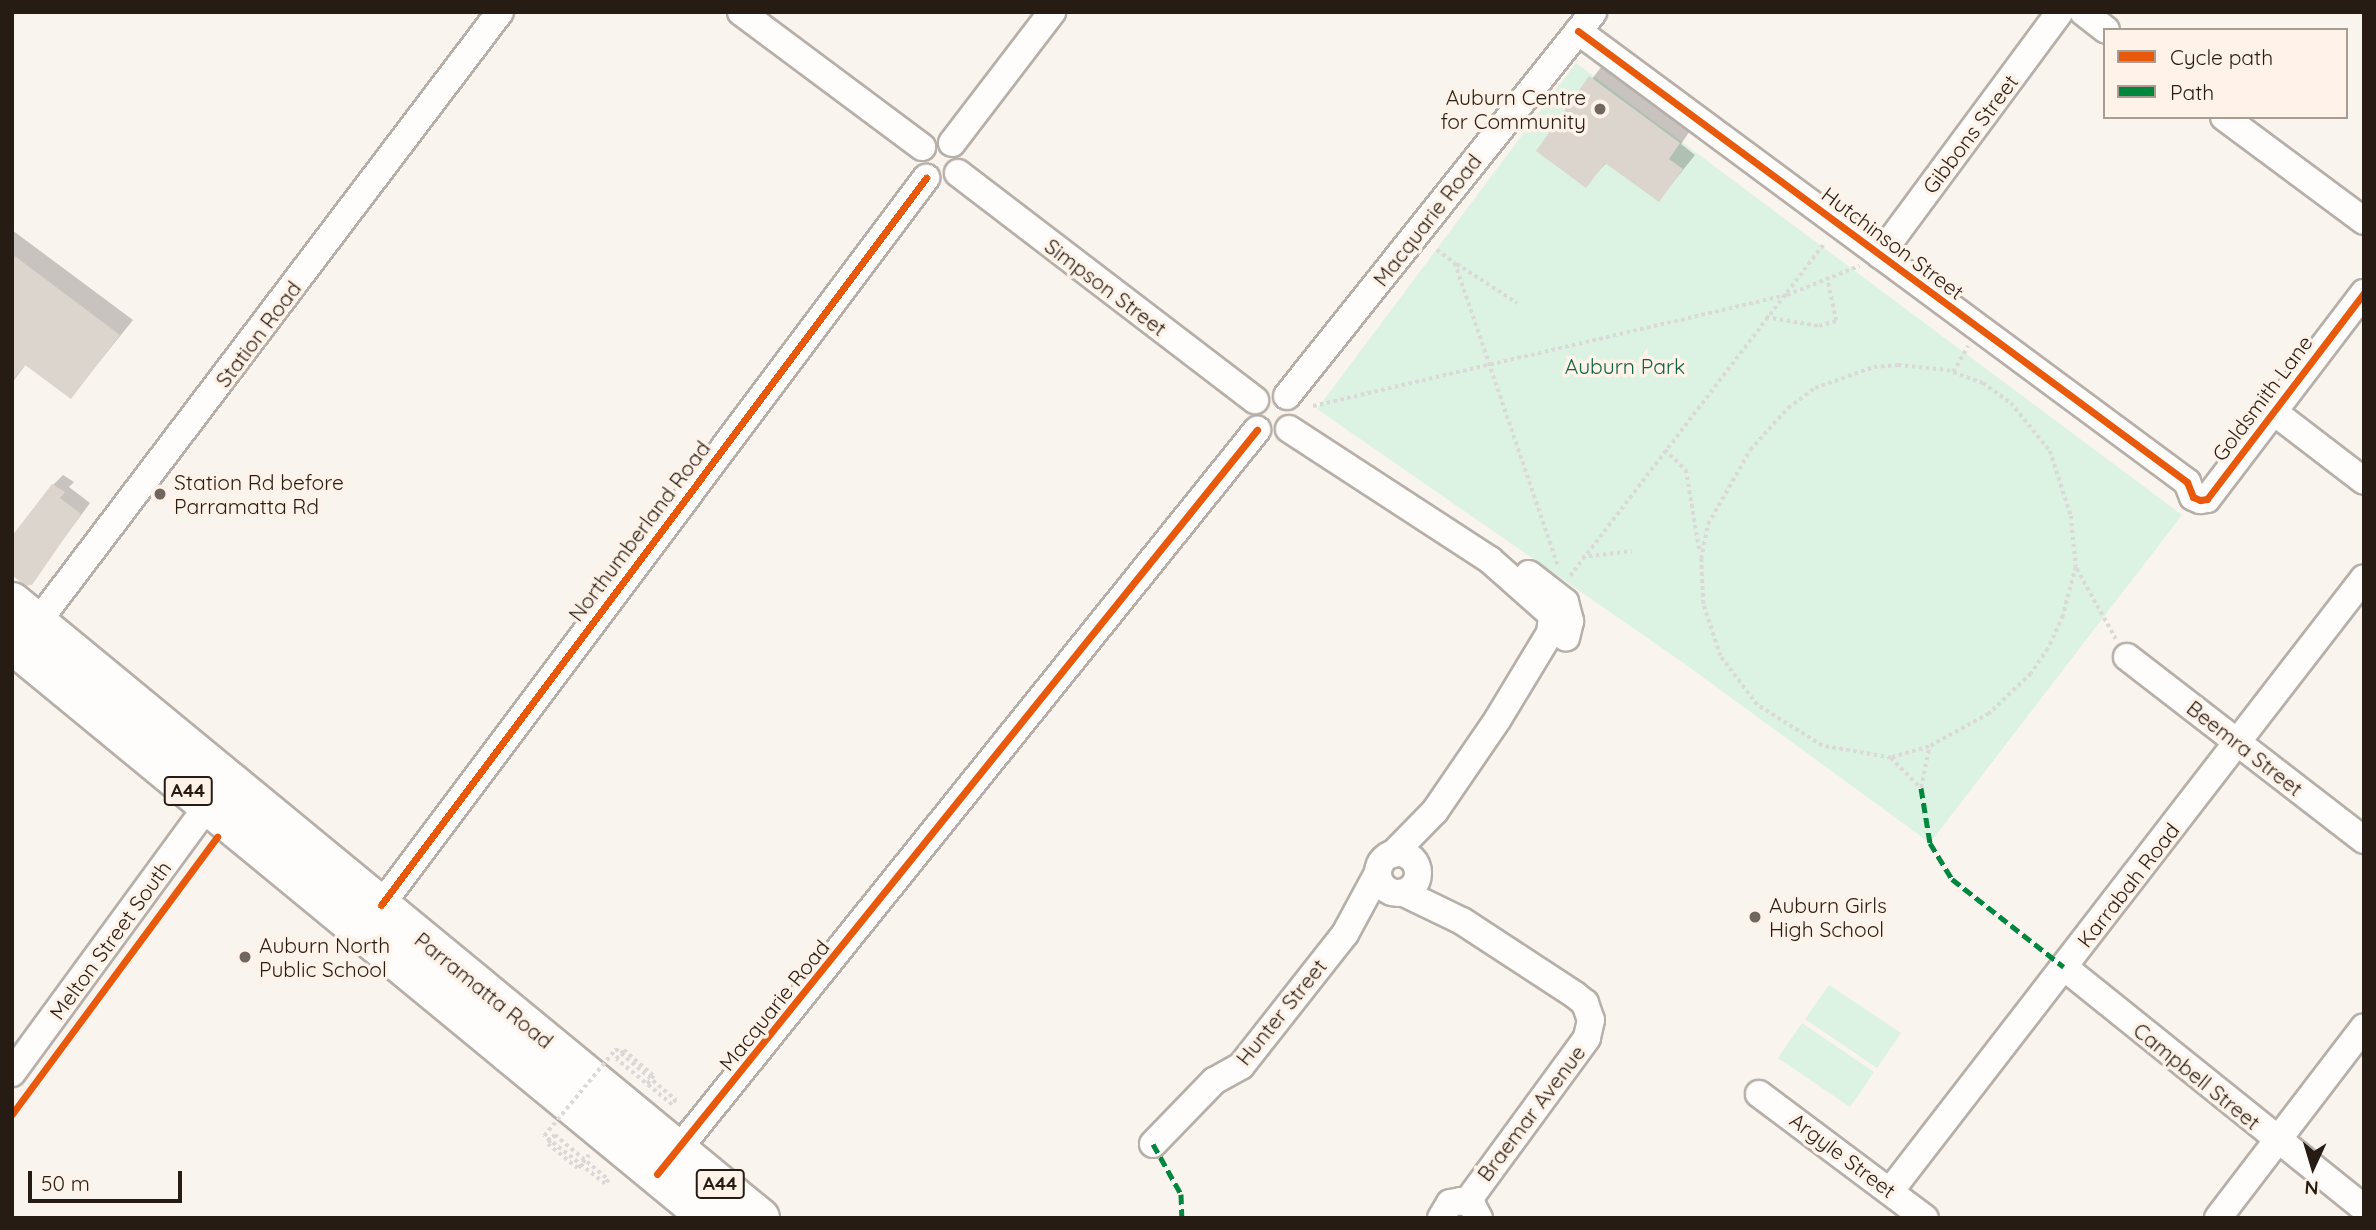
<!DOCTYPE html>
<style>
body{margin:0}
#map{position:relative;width:2376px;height:1230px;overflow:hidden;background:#faf4ee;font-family:Quicksand,sans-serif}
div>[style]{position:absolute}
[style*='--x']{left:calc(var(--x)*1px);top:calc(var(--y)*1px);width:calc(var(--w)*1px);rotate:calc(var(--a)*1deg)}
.green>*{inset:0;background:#dcf2e2}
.shadow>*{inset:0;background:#0003}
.building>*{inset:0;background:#dcd5ce}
.path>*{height:3.5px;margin-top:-1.75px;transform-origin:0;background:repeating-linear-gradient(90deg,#dbd9d7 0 3.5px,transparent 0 7px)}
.roads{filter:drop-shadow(2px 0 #b7afa9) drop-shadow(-2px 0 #b7afa9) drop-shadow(0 2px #b7afa9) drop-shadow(0 -2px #b7afa9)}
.minor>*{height:26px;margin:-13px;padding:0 13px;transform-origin:13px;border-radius:13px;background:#fefdfc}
.minor>.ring{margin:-13px;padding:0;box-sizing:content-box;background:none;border:26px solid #fefdfc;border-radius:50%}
.highway>*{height:38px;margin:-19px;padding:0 19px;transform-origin:19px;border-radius:19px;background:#fefdfc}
.path-bridge>*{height:3.5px;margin-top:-1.75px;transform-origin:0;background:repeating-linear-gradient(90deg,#dbd9d7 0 3.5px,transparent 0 7px)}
.quiet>*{height:5px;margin-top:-2.5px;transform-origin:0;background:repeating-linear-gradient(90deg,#00873e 0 10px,transparent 0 15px)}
.cycleway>*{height:7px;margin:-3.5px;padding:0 3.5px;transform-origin:3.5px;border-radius:3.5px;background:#e8590c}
.dots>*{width:19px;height:19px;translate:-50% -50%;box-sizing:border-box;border:4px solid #fff3e9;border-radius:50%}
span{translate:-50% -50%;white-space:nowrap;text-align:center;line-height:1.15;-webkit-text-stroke:7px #fff3e9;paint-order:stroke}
.shield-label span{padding:2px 5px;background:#fff3e9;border:2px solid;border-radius:5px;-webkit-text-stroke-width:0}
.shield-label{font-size:19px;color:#261c13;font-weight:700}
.poi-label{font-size:21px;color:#261c13}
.right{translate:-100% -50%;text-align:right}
.left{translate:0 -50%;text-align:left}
.street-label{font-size:21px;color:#261c13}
.park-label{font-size:21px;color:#0e6545}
.frame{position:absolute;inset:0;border:14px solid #261c13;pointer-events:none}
.legend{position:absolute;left:2103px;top:28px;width:245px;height:91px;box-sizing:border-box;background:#fff3e9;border:2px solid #a89d93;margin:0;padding:9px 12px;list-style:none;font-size:21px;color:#261c13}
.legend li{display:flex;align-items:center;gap:14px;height:35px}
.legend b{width:35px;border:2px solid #a89d93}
.north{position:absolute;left:2278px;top:1132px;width:70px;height:70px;-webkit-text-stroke:5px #fff3e9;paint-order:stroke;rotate:184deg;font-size:19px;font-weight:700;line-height:28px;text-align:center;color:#261c13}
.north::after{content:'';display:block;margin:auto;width:24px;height:32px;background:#261c13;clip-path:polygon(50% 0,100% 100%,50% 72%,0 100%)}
.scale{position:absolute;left:28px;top:1171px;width:154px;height:32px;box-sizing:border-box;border:4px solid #261c13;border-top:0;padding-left:9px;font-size:21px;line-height:24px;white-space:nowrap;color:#261c13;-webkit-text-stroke:5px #fff3e9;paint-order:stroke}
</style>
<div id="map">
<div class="green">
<div style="clip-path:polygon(1576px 63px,2182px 515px,1930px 843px,1685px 664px,1317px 409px)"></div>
<div style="clip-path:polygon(1829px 985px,1901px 1033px,1877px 1068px,1805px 1019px)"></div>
<div style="clip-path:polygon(1802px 1023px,1874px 1072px,1850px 1107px,1778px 1058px)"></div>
</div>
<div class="shadow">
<div style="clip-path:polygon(1604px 63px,1692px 128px,1681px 144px,1695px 155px,1659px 200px,1607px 162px,1586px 185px,1539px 151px)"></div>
<div style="clip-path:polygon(12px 230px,133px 320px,71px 397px,26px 364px,12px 383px)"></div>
<div style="clip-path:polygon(63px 475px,74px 482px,69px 487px,90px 503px,31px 583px,53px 485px)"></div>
</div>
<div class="building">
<div style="clip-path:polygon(1589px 76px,1680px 143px,1669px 159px,1683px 169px,1659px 202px,1605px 163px,1586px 188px,1536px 151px)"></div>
<div style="clip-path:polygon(12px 254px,120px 335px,71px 399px,25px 365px,12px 381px)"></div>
<div style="clip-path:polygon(52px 484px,65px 492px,60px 498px,81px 514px,32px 585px,25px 586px,12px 575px,12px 536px)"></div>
</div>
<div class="path">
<div style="--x:1437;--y:250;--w:22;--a:36"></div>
<div style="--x:1455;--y:263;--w:319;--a:71.2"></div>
<div style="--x:1457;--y:264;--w:72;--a:33"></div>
<div style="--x:1766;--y:317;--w:54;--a:9.6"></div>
<div style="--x:1819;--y:326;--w:18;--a:-16"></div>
<div style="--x:1836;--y:321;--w:40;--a:-102"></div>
<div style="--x:1953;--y:372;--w:30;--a:-60"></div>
<div style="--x:1313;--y:406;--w:487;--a:-13.2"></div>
<div style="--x:1787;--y:295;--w:78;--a:-21.9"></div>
<div style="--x:1665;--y:450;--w:29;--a:44"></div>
<div style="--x:1686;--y:470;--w:84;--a:80.4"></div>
<div style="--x:1582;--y:557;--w:50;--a:-6.8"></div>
<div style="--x:2077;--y:569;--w:80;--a:60.9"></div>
<div style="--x:1570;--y:576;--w:419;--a:-52.6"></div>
<div style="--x:1891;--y:758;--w:42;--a:45"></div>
<div style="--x:1921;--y:788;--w:42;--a:-79"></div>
<div style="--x:1929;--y:747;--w:40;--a:164"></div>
<div style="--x:1891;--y:758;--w:70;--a:-170.1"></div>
<div style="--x:1822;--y:746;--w:77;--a:-147.8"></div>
<div style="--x:1757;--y:705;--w:61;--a:-127.1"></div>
<div style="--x:1720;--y:656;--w:55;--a:-108.1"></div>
<div style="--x:1703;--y:604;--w:45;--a:-92.5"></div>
<div style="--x:1701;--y:559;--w:36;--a:-79"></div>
<div style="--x:1708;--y:524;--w:85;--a:-60.4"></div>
<div style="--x:1750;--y:450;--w:57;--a:-47.9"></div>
<div style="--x:1788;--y:408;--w:34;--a:-37"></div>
<div style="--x:1815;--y:388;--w:63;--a:-19.6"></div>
<div style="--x:1874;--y:367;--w:24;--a:-5"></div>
<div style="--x:1898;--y:365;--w:49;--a:5.8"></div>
<div style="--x:1947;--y:370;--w:38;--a:20"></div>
<div style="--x:1983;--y:383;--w:34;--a:36"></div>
<div style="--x:2011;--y:403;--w:62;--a:50.9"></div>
<div style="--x:2050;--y:451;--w:68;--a:72.1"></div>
<div style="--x:2071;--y:516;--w:51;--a:84.4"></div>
<div style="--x:2076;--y:567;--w:51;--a:104.9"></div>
<div style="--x:2063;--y:616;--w:36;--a:114"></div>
<div style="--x:2048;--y:649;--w:30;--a:124"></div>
<div style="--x:2031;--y:674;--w:58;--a:136.4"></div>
<div style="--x:1989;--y:714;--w:68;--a:151.2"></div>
<div style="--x:616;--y:1059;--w:12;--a:-48"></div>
<div style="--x:624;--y:1050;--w:40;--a:41"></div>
<div style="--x:654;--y:1076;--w:13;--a:129"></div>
<div style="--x:555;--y:1135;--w:11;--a:128"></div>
<div style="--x:548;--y:1144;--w:38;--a:39"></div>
<div style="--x:578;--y:1168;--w:17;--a:-50"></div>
</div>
<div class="roads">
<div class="minor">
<div style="--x:741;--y:12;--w:226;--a:36.7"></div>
<div style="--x:2083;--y:12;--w:29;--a:38"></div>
<div style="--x:1578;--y:31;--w:758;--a:36.52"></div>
<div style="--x:2187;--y:482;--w:16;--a:68"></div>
<div style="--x:2193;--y:497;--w:8;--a:23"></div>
<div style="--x:2200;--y:500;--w:7;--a:-8"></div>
<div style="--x:2207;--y:499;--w:259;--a:-52.7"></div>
<div style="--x:2224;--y:117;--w:174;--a:36.6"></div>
<div style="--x:952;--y:143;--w:165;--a:-52.6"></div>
<div style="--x:958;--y:173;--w:374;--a:37.4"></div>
<div style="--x:1880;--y:255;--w:302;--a:-53.5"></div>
<div style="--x:1287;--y:396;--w:491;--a:-51.4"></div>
<div style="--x:2274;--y:412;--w:113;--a:37.5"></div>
<div style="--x:1289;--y:429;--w:240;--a:33.1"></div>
<div style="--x:1490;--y:560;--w:83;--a:41.6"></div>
<div style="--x:1552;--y:615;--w:18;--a:96"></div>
<div style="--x:1550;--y:633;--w:100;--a:121.2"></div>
<div style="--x:1498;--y:719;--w:112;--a:124.4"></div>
<div style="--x:1435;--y:811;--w:60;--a:134.3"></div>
<div style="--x:1529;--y:574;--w:46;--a:37.9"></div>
<div style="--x:1565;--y:602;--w:20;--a:75"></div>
<div style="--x:1570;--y:621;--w:17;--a:103"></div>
<div style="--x:27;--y:636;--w:783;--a:-52.84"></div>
<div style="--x:2127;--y:657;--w:299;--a:37.7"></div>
<div class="ring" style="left:1378px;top:853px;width:14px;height:14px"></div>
<div style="--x:1404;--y:893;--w:64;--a:25.8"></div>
<div style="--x:1462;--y:921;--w:135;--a:33.2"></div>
<div style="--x:1575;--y:995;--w:13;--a:39"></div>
<div style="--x:1585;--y:1003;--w:18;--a:71"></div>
<div style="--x:1591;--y:1020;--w:18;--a:103"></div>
<div style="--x:1587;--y:1038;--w:203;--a:126.2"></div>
<div style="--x:381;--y:905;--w:909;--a:-53.14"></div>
<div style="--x:2064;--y:967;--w:385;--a:38.8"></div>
<div style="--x:12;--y:1073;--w:330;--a:-53.8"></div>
<div style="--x:1759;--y:1094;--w:207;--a:36.8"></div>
<div style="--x:1153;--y:1144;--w:88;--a:-45.9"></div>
<div style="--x:1214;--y:1081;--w:31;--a:-29"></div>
<div style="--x:1241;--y:1066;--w:168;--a:-51.8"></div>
<div style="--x:1345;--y:934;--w:69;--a:-61.6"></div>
<div style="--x:668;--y:1162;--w:940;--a:-51.18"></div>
<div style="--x:1891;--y:1190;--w:773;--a:-52.3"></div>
<div style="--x:1441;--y:1218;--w:17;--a:-59"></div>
<div style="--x:1450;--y:1203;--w:11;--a:-10"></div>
<div style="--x:1461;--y:1201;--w:12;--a:20"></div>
<div style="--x:1472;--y:1205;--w:15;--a:62"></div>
<div style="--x:2218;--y:1218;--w:240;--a:-52.6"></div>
</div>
<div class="highway">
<div style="--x:12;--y:602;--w:969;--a:39.47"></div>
<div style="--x:12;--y:644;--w:903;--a:39.47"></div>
</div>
</div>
<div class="path-bridge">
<div style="--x:555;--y:1135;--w:70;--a:39.8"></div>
<div style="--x:609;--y:1180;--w:6;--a:135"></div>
<div style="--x:605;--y:1184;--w:78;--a:-141.8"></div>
<div style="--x:544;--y:1136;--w:113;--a:-50.4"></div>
<div style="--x:616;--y:1049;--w:79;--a:40.4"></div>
<div style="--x:676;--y:1100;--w:6;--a:129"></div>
<div style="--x:672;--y:1105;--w:72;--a:-140.6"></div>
</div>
<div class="quiet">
<div style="--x:1921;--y:788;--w:56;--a:80.7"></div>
<div style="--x:1930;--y:843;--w:42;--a:58.6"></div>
<div style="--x:1952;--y:879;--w:142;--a:38.2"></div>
<div style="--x:1153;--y:1144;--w:57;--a:60.8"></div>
<div style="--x:1181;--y:1194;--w:24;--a:88"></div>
</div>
<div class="cycleway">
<div style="--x:1578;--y:31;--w:758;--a:36.52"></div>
<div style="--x:2187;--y:482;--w:16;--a:68"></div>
<div style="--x:2193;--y:497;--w:8;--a:23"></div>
<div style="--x:2200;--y:500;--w:7;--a:-8"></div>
<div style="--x:2207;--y:499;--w:259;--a:-52.7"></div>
<div style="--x:381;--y:905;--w:909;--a:-53.14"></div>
<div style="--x:12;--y:1114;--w:345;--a:-53.5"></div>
<div style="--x:657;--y:1174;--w:956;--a:-51.12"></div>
</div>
<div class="dots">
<div style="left:1600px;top:109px;background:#706860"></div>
<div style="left:160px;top:494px;background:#706860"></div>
<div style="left:1755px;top:917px;background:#706860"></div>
<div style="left:245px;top:957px;background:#706860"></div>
</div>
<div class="shield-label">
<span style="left:188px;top:791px">A44</span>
<span style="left:720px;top:1184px">A44</span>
</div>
<div class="poi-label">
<span class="right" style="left:1586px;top:109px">Auburn Centre<br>for Community</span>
<span class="left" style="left:174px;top:494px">Station Rd before<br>Parramatta Rd</span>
<span class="left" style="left:1769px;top:917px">Auburn Girls<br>High School</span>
<span class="left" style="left:259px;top:957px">Auburn North<br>Public School</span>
</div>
<div class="street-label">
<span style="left:1970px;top:134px;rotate:-53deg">Gibbons Street</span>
<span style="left:1427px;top:220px;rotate:-52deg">Macquarie Road</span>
<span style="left:1893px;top:243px;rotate:37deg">Hutchinson Street</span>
<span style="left:1106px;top:287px;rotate:37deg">Simpson Street</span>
<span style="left:258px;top:334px;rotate:-53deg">Station Road</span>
<span style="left:2262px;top:398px;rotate:-53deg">Goldsmith Lane</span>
<span style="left:639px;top:531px;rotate:-53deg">Northumberland Road</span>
<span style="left:2245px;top:748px;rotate:38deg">Beemra Street</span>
<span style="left:2128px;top:885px;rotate:-52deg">Karrabah Road</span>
<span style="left:110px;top:940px;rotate:-54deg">Melton Street South</span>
<span style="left:484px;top:990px;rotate:39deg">Parramatta Road</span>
<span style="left:774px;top:1005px;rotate:-51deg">Macquarie Road</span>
<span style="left:1281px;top:1012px;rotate:-51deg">Hunter Street</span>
<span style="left:2197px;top:1076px;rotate:39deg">Campbell Street</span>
<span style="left:1531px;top:1113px;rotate:-53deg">Braemar Avenue</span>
<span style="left:1843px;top:1155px;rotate:37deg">Argyle Street</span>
</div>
<div class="park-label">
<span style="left:1625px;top:366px">Auburn Park</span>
</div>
<div class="frame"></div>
<ul class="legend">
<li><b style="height:9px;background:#e8590c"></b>Cycle path</li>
<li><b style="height:9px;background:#00873e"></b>Path</li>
</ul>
<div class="north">N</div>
<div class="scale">50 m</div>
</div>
